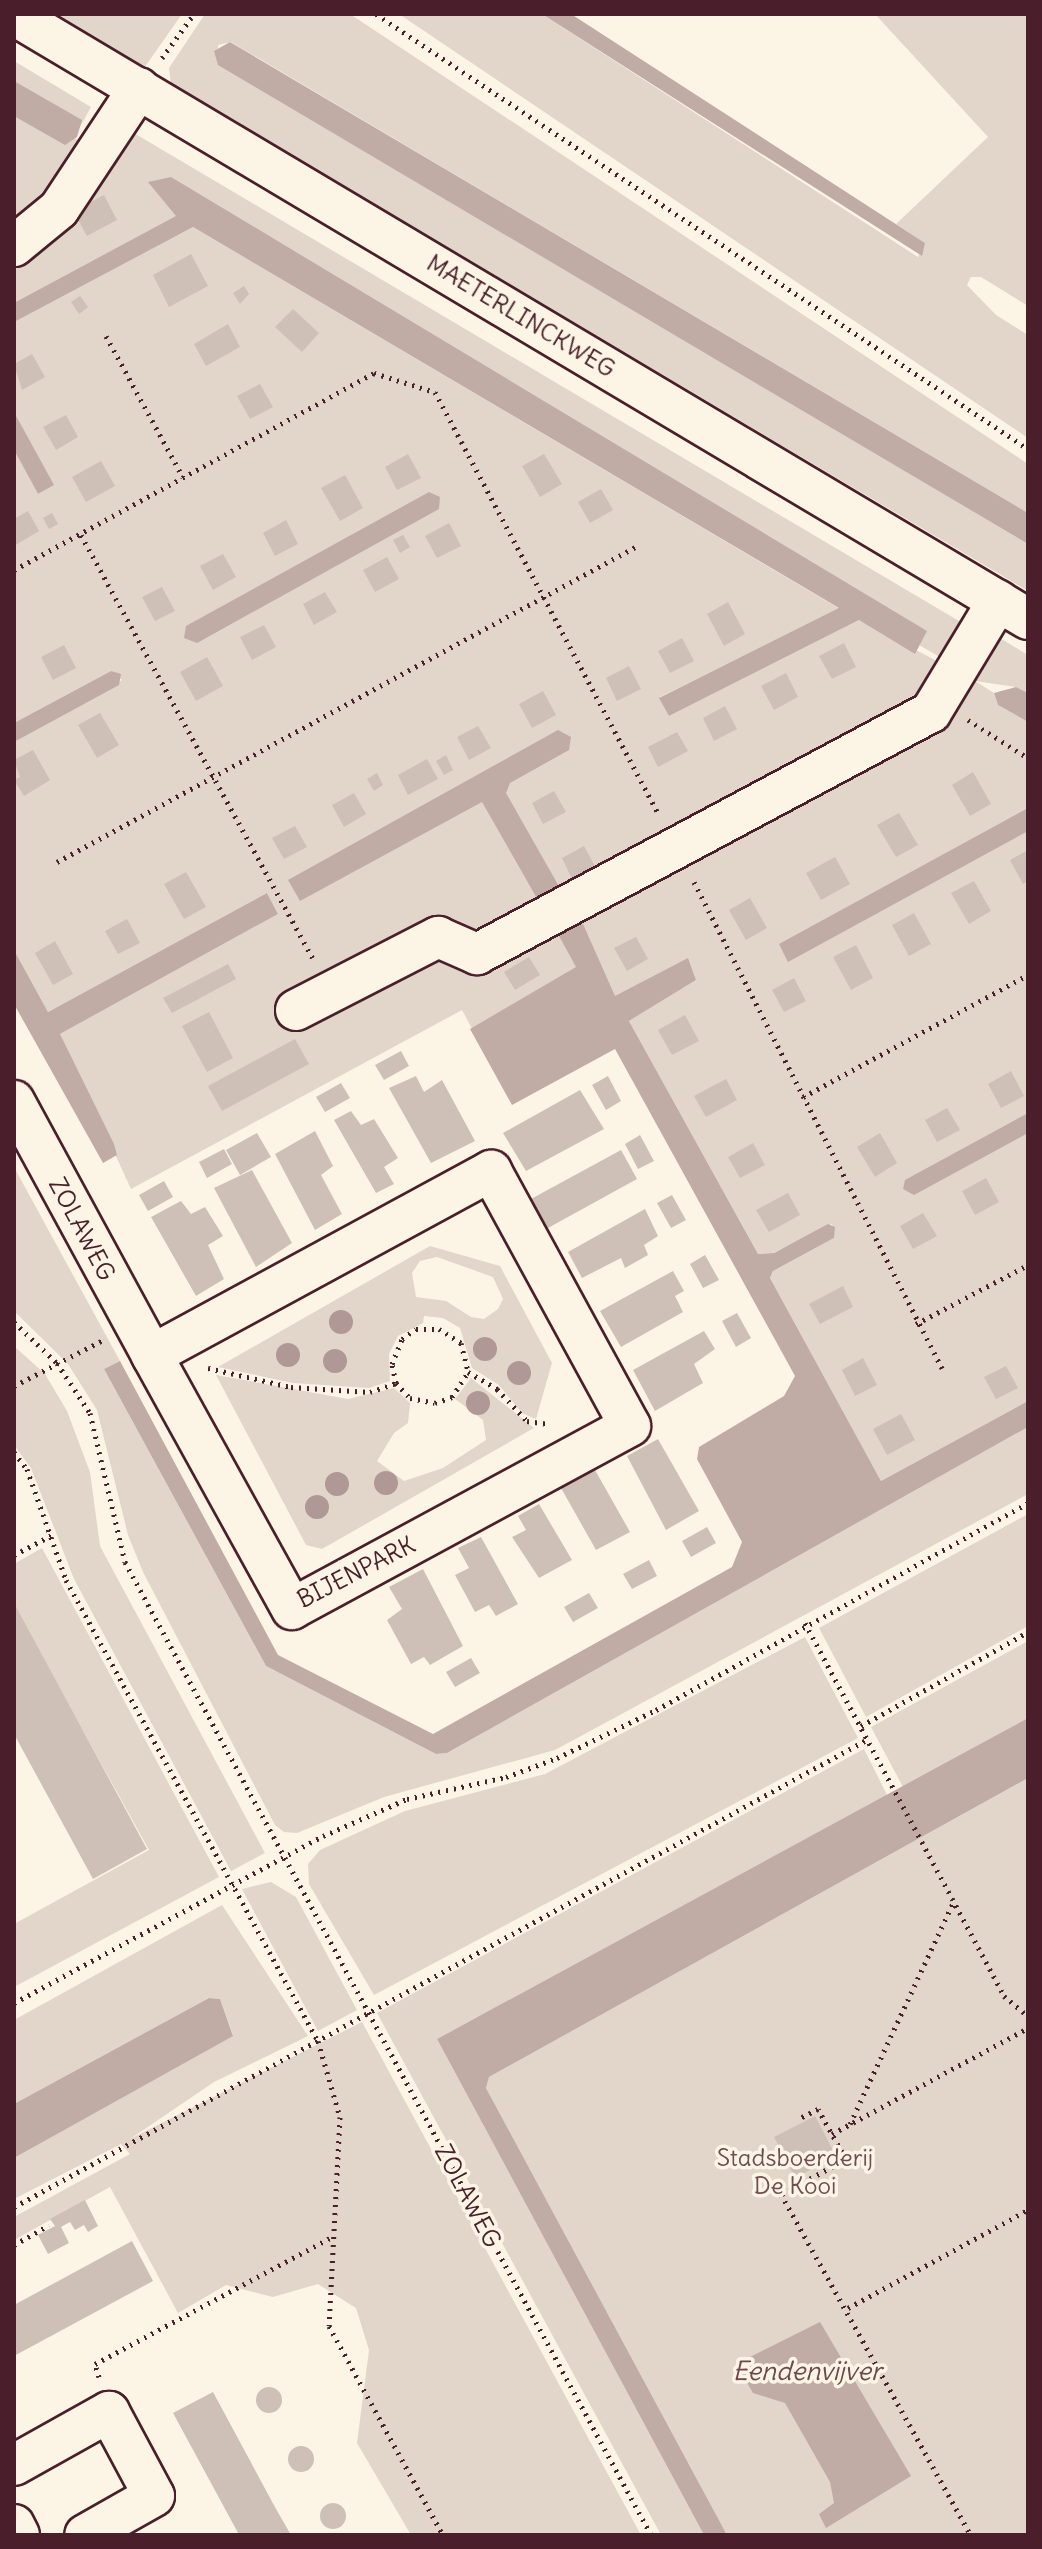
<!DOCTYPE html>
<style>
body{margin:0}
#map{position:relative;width:1042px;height:2549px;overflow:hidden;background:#fcf5e5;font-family:Delius,sans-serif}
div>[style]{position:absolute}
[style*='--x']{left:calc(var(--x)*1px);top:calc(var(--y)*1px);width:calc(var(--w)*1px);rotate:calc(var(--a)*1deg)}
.green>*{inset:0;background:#e2d5ca}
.water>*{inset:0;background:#c0aca5}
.building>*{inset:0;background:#cfc0b7}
.round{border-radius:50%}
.path>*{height:5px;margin-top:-2.5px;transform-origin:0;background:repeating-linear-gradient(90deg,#4a1f2b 0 2px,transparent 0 8px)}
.roads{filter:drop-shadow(2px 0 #4a1f2b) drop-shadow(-2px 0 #4a1f2b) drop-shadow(0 2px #4a1f2b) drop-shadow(0 -2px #4a1f2b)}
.minor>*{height:40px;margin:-20px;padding:0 20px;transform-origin:20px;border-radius:20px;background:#fcf5e5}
.trees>*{width:24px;height:24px;margin:-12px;border-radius:50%;background:#af9895}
span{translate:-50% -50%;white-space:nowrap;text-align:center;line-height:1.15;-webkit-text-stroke:7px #fcf5e5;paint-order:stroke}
.street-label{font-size:24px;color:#4a1f2b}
.park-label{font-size:24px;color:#704c53}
.water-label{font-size:26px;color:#6d4950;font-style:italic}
.frame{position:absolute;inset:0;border:16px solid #4a1f2b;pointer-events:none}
</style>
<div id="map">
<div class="green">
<div style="clip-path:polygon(48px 14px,182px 14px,142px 71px)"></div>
<div style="clip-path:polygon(205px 14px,350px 14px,1028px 464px,1028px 513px,231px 42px,218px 45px,218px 64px,1028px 544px,1028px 591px,171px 84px,169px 68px)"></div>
<div style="clip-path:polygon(399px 14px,542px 14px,918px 257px,925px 243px,896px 224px,988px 137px,875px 14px,1028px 14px,1028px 306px,981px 277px,971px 277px,967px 285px,996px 315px,1028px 335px,1028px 438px)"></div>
<div style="clip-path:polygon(14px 61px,91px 107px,74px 138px,104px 153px,122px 126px,959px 621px,959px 641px,948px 662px,198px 220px,174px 237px,193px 227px,840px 609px,660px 697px,669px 716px,859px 620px,973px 680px,995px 635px,1028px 655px,1028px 693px,1016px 687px,975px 681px,994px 693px,998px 705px,1028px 722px,1028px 1401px,881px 1481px,770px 1278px,773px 1271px,834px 1238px,832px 1224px,773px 1253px,758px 1254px,629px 1021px,696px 980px,688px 959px,615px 997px,581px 976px,478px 1040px,462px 1010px,131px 1189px,60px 1034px,278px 914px,267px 893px,48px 1012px,14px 950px,14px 742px,122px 680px,111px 671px,14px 723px,14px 450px,38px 494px,53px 485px,14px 412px)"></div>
<div style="clip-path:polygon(14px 1167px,120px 1361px,104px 1369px,266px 1666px,436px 1754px,447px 1753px,1028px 1427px,1028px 1494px,555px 1750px,384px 1797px,297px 1833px,284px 1832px,275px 1825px,143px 1572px,128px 1535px,97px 1410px,68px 1364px,14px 1311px)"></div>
<div style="clip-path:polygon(evenodd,430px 1246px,500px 1266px,552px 1363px,536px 1419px,522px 1413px,499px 1385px,472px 1368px,460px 1328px,443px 1318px,424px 1316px,423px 1323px,398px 1336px,389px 1354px,390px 1381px,369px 1388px,293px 1383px,218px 1367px,430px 1246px,437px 1257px,493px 1277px,503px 1299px,498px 1309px,484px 1319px,471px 1317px,446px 1301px,416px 1297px,412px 1273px,420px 1261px,437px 1257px)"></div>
<div style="clip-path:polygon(14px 1346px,45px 1374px,67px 1411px,90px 1472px,100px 1546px,265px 1853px,231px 1871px,74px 1579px,31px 1468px,14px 1445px)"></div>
<div style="clip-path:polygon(216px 1375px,348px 1399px,394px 1388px,410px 1403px,408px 1423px,394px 1433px,377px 1461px,404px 1481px,443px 1468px,486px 1440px,483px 1420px,455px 1399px,471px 1378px,534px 1428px,322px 1549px,306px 1545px)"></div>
<div style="clip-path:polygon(1028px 1514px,1028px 1626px,866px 1717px,819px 1628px)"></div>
<div style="clip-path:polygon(42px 1548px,219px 1877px,14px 1987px,14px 1924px,149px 1850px,14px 1606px,14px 1564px)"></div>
<div style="clip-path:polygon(805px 1637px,858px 1738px,374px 1995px,309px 1884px,308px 1864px,320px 1850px,405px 1811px,545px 1774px)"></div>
<div style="clip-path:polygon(1028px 1641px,1028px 1718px,903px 1787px,871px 1727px)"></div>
<div style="clip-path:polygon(864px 1749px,887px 1795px,437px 2039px,704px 2535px,661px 2535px,377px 2013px)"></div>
<div style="clip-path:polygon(1028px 1778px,1028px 2535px,727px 2535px,486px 2088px,489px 2077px)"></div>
<div style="clip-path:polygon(271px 1882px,296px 1897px,357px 2010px,318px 2031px,242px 1889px)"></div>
<div style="clip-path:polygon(222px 1905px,308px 2036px,214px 2082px,130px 2139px,362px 2022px,641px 2535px,411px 2535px,357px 2443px,369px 2350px,356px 2308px,318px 2284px,273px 2297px,226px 2285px,178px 2313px,110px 2187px,14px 2240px,14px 2217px,130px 2154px,121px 2144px,14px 2199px,14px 2158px,233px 2035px,220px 1999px,209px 1998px,14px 2104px,14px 2020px)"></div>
</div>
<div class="water">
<div style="clip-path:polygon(542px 14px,571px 14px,925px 243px,922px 256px)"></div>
<div style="clip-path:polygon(230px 42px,1028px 513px,1028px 544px,218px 65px,214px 51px)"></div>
<div style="clip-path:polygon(14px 81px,82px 120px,77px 137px,65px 145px,14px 116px)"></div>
<div style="clip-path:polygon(171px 177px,927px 631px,915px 654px,859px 620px,669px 716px,659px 698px,839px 608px,193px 227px,14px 322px,14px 303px,176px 216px,148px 182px)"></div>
<div style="clip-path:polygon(14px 412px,54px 485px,38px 494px,14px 450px)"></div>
<div style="clip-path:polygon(429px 492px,440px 497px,439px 509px,197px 643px,184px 638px,186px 626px)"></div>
<div style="clip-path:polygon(111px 671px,121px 674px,119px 685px,14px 742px,14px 723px)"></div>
<div style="clip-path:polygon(1016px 687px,1028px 693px,1028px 722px,998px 705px,994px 693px)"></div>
<div style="clip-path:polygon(558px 730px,571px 737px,569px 750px,510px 783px,506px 793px,565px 897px,543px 909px,482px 802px,300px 901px,288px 880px)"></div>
<div style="clip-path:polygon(1028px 808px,1028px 831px,788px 962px,779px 944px)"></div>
<div style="clip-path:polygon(267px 893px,278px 914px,60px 1034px,114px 1144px,117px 1155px,103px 1163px,14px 1004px,14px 950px,48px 1012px)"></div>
<div style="clip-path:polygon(583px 924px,615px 996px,688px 958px,696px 980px,629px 1021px,758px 1254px,774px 1253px,828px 1224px,835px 1227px,834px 1238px,773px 1271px,770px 1278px,881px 1481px,1028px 1401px,1028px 1427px,447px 1753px,436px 1754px,266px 1666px,104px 1369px,120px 1361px,278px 1655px,433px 1734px,732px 1567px,742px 1542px,697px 1459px,699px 1447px,784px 1396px,795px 1376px,615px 1049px,512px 1105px,470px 1029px,576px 967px,558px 934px)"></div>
<div style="clip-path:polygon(1028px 1113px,1028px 1133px,914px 1195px,903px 1189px,905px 1180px)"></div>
<div style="clip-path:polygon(1028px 1718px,1028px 1778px,489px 2077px,486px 2088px,727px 2535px,704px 2535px,437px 2039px)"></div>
<div style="clip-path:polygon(209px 1998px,220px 1999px,233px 2036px,14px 2158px,14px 2104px)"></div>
<div style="clip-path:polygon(820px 2322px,911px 2476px,826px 2528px,819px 2514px,834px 2503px,830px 2482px,785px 2403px,753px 2393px,739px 2369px,744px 2360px)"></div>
</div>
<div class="building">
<div style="clip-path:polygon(104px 195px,117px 220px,87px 236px,73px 211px)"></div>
<div style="clip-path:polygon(191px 254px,208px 286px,169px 307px,153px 275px)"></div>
<div style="clip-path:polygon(244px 286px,249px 294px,240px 304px,233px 293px)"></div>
<div style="clip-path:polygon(80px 296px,88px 307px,79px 314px,71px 302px)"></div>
<div style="clip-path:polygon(293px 309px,319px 333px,302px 352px,275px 327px)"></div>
<div style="clip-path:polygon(228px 324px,240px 347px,206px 366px,194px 344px)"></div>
<div style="clip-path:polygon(32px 354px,45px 377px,22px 390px,14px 364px)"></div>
<div style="clip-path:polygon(260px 384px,273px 407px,250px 419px,237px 396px)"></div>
<div style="clip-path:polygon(66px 415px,78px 437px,56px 450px,43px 427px)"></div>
<div style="clip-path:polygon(408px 454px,421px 478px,397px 490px,385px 467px)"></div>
<div style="clip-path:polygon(544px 454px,562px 484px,540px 497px,522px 466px)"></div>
<div style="clip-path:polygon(101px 461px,115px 486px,86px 502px,72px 477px)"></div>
<div style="clip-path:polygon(345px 475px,363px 508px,340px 521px,321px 488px)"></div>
<div style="clip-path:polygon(601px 489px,613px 510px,590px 523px,578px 502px)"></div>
<div style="clip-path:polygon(28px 511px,39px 531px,14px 546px,14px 519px)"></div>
<div style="clip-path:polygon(52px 513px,58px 524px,49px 529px,43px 518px)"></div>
<div style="clip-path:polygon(286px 520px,298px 544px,275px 556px,263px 533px)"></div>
<div style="clip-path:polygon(449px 523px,461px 546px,437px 558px,425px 536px)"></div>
<div style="clip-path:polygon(403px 535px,410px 547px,400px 553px,393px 540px)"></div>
<div style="clip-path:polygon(223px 554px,236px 577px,213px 590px,200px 566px)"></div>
<div style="clip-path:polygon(387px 557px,399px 579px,375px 592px,363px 570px)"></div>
<div style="clip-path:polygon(162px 587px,175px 611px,155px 621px,142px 597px)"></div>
<div style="clip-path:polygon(325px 592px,337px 612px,314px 625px,303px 604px)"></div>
<div style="clip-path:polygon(728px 602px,745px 634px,724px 646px,707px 614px)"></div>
<div style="clip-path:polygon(264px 625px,276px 647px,252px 660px,240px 637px)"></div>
<div style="clip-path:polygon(682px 638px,694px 661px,670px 673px,658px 651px)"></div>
<div style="clip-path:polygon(844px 643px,856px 667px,832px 679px,819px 656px)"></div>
<div style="clip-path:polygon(64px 645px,76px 668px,53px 680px,41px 657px)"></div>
<div style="clip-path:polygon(207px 657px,223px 686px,196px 701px,180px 672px)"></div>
<div style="clip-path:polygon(629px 666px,641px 689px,617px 701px,606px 678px)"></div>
<div style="clip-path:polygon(786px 673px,798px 697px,774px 710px,761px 686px)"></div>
<div style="clip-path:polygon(543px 691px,556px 715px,532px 728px,519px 704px)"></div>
<div style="clip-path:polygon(725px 706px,737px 729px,714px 741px,703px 718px)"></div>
<div style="clip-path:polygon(100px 713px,119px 745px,97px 758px,78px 725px)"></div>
<div style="clip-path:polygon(478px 726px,491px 748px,469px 760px,457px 737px)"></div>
<div style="clip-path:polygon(677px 732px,688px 751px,658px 767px,648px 747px)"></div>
<div style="clip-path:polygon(33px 750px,50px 780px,24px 796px,14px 780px,20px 777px,14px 760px)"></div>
<div style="clip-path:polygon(446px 755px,453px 770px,444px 775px,436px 761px)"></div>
<div style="clip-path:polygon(427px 759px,438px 779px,408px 795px,398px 775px)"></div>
<div style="clip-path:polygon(973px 772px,991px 804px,970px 816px,952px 785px)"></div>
<div style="clip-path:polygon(377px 773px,383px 785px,374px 791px,367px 779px)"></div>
<div style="clip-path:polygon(554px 791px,566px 812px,543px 824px,532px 803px)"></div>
<div style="clip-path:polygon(354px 793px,366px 814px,344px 827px,332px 805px)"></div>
<div style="clip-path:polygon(899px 813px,918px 845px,896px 857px,877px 825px)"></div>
<div style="clip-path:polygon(295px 826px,307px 847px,284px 859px,272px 838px)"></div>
<div style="clip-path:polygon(584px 846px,596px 868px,573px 881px,562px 858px)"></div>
<div style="clip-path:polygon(1028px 850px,1028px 881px,1023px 884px,1010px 860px)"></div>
<div style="clip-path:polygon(835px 857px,850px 884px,821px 900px,806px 873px)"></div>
<div style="clip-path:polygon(186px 872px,206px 907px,184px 919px,164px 884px)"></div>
<div style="clip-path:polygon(974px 881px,991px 911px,969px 924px,951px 893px)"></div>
<div style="clip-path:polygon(750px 898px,767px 928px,746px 940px,729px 910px)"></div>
<div style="clip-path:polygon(914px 913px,931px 944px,909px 956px,892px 925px)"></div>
<div style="clip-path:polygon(127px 919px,140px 943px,118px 954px,105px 931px)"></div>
<div style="clip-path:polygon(636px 937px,648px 959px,627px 971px,614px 948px)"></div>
<div style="clip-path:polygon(55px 941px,73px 974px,53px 985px,35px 953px)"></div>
<div style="clip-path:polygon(856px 945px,873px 978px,851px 990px,833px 957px)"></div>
<div style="clip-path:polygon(529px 957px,540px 975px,515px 990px,504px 972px)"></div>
<div style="clip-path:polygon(228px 964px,236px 979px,172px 1013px,163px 998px)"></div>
<div style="clip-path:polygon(794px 978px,806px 1001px,784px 1012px,772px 990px)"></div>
<div style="clip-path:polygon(209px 1012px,233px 1058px,207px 1072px,182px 1026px)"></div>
<div style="clip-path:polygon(685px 1015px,699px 1041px,672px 1055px,658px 1030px)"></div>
<div style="clip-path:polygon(295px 1039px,309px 1064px,222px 1111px,208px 1086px)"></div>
<div style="clip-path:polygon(401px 1051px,409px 1066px,384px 1080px,375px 1065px)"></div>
<div style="clip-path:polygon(1011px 1071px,1024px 1096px,1001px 1108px,988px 1084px)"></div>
<div style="clip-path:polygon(416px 1076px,424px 1092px,442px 1080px,475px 1141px,431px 1163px,389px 1088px)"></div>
<div style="clip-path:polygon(608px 1076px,621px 1101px,606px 1110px,592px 1085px)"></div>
<div style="clip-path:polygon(726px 1079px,737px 1100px,706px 1117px,694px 1096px)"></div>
<div style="clip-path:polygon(341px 1083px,350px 1098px,325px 1112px,316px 1097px)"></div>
<div style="clip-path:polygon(580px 1090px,604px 1129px,526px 1171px,503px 1133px)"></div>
<div style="clip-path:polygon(947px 1108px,960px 1130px,937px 1142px,925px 1120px)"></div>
<div style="clip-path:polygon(351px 1111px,361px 1125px,374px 1119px,398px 1158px,384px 1167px,394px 1184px,376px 1193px,334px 1120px)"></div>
<div style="clip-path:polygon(315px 1131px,333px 1166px,321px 1175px,342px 1214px,315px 1230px,275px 1154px)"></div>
<div style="clip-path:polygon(257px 1133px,271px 1157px,240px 1175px,226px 1150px)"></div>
<div style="clip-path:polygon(880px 1133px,897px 1163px,875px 1177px,857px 1147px)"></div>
<div style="clip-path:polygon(640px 1135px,654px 1161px,638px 1169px,625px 1144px)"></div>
<div style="clip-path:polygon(753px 1143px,765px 1165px,740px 1178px,728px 1157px)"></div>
<div style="clip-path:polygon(224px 1149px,232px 1164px,207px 1178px,199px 1162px)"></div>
<div style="clip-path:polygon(621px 1150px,637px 1179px,548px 1228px,531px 1199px)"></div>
<div style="clip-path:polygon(252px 1170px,292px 1243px,256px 1267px,214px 1188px)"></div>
<div style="clip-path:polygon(986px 1178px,999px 1202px,975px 1215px,962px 1191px)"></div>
<div style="clip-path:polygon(164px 1181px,173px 1197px,148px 1211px,139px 1195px)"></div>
<div style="clip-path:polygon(788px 1193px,800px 1215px,769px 1232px,756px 1210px)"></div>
<div style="clip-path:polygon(672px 1195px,686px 1220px,671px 1228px,657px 1203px)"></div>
<div style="clip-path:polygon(181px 1201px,191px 1214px,205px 1207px,223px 1236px,208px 1245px,224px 1279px,196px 1296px,151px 1217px)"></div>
<div style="clip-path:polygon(645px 1209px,658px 1236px,644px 1245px,648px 1255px,625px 1268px,621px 1258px,582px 1278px,568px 1252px)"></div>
<div style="clip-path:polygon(923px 1213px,937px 1236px,913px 1249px,900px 1226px)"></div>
<div style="clip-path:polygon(705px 1255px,719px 1280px,703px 1288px,690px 1264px)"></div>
<div style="clip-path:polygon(673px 1271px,684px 1291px,675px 1296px,683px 1312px,621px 1347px,600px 1311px)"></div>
<div style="clip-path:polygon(843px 1286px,853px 1307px,820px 1324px,809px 1304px)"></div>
<div style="clip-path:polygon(737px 1313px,751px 1338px,736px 1347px,722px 1321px)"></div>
<div style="clip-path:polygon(704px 1331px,715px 1349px,694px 1364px,703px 1383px,655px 1411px,633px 1370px)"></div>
<div style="clip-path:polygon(863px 1358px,877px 1385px,855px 1396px,842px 1370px)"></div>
<div style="clip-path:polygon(1006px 1366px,1018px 1388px,996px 1399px,984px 1377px)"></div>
<div style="clip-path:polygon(901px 1414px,915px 1440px,887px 1455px,873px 1429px)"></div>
<div style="clip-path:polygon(658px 1439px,699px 1511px,666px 1530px,627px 1456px)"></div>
<div style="clip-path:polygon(595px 1470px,630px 1532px,596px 1550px,561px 1488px)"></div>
<div style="clip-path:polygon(539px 1504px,572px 1560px,539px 1578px,512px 1537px,526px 1530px,518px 1516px)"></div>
<div style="clip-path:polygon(707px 1527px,716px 1543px,691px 1557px,682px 1541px)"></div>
<div style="clip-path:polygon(481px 1537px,518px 1604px,496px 1616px,489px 1605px,475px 1612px,455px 1575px,469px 1568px,458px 1548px)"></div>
<div style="clip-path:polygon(649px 1560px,657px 1576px,632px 1589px,623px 1574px)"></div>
<div style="clip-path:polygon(423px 1569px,463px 1646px,430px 1665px,424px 1657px,411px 1664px,387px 1620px,402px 1609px,389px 1587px)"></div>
<div style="clip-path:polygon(589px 1593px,598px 1608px,573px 1622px,564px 1607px)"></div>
<div style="clip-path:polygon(14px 1603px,147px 1849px,93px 1879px,14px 1734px)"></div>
<div style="clip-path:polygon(471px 1658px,480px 1673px,455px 1687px,446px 1672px)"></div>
<div style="clip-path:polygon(815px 2116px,836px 2156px,795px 2178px,774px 2137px)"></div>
<div style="clip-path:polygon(85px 2200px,98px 2226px,88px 2232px,84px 2225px,75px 2230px,70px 2222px,61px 2227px,69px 2243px,48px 2254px,38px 2235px,55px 2226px,50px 2219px)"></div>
<div style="clip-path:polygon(132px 2241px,153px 2281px,14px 2356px,14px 2305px)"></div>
<div class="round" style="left:256px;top:2387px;width:26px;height:26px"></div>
<div style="clip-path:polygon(213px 2392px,276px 2509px,291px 2535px,239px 2535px,237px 2531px,173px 2413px)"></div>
<div class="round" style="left:288px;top:2446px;width:26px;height:26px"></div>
<div class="round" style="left:320px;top:2503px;width:26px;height:26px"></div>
</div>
<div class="path">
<div style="--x:376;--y:14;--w:784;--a:33.71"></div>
<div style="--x:162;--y:58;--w:54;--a:-54"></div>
<div style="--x:106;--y:336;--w:161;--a:61.4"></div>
<div style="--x:81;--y:535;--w:482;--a:61.3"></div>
<div style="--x:14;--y:570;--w:410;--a:-28.7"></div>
<div style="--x:374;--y:373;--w:64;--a:17.3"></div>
<div style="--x:435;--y:392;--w:476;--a:62.1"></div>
<div style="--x:968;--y:720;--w:71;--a:32.3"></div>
<div style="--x:57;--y:862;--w:663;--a:-28.58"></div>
<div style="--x:694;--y:882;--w:546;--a:62.97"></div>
<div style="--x:803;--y:1097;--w:256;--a:-28.5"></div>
<div style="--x:14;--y:1322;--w:59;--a:43.6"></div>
<div style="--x:57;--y:1363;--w:60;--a:56.6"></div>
<div style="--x:90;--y:1413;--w:153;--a:76.8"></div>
<div style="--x:125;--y:1562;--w:1106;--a:61.6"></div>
<div style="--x:916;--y:1324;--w:127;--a:-27.8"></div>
<div style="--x:208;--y:1368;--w:85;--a:12.9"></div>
<div style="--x:291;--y:1387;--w:79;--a:3.6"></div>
<div style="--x:370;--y:1392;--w:28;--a:-19"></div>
<div style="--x:396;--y:1383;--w:19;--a:-102"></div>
<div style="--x:392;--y:1364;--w:27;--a:-68"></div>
<div style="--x:402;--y:1339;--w:17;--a:-36"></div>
<div style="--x:416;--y:1329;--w:23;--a:0"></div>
<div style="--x:439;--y:1329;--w:26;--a:32"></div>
<div style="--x:461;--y:1343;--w:30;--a:76"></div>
<div style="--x:468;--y:1372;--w:34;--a:30"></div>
<div style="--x:497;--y:1389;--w:44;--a:46.8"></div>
<div style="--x:527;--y:1421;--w:22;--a:8"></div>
<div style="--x:396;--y:1383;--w:21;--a:47"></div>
<div style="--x:410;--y:1398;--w:25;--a:11"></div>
<div style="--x:435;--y:1403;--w:18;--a:-19"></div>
<div style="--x:452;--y:1397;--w:30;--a:-57"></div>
<div style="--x:14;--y:1386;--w:100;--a:-27.3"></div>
<div style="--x:14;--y:1452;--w:21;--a:53"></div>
<div style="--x:27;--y:1469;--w:118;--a:70.6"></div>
<div style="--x:66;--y:1580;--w:525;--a:61.34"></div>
<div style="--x:318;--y:2041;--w:79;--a:73.9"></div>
<div style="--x:340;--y:2117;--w:209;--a:93"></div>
<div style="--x:329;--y:2326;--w:238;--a:61.4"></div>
<div style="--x:14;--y:1555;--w:43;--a:-27.8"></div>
<div style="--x:805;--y:1623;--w:423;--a:61.9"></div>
<div style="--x:1004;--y:1996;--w:31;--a:40"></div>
<div style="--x:861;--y:1726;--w:192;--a:-29.4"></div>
<div style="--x:14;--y:2003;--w:351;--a:-28.4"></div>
<div style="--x:323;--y:1836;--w:92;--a:-23.8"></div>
<div style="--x:407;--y:1799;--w:101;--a:-12.5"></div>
<div style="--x:506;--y:1777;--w:54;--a:-20.4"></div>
<div style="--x:557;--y:1758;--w:110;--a:-25.9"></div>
<div style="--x:656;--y:1710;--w:426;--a:-29.1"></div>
<div style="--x:850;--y:2124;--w:246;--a:-65"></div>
<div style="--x:832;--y:2134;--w:223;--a:-28.4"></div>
<div style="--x:777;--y:2187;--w:398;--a:60.9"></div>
<div style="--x:782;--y:2194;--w:73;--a:-28.7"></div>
<div style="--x:846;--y:2159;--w:57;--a:-119.2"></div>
<div style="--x:818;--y:2109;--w:20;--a:153"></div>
<div style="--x:14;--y:2207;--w:974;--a:-28.72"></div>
<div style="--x:14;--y:2245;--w:40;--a:-29.7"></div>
<div style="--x:848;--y:2308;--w:205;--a:-28.6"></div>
<div style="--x:99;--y:2377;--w:14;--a:-107"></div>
<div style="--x:95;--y:2364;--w:271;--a:-28.2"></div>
</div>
<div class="roads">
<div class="minor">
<div style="--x:14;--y:15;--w:1180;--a:30.78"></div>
<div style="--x:14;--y:246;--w:58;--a:-39.4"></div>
<div style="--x:59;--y:209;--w:145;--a:-56.5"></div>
<div style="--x:296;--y:1010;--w:160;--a:-27.2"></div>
<div style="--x:438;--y:937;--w:43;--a:23.6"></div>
<div style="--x:477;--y:954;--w:514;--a:-28.06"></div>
<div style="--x:931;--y:712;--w:130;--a:-58.9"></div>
<div style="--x:14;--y:1101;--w:289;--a:61.5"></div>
<div style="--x:491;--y:1171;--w:290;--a:61.4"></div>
<div style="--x:630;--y:1426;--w:384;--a:151.6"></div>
<div style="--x:292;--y:1609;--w:290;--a:-118.9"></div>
<div style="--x:152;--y:1355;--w:386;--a:-28.5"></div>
<div style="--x:14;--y:2465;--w:109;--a:-29.2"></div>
<div style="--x:109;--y:2412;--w:95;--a:61.8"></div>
<div style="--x:154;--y:2496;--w:79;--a:150.5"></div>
<div style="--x:14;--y:2525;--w:11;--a:63"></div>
</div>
</div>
<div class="trees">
<div style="left:341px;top:1322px"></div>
<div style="left:485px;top:1349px"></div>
<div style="left:288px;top:1355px"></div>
<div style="left:335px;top:1361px"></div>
<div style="left:519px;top:1373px"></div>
<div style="left:478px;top:1403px"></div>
<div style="left:386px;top:1483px"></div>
<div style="left:337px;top:1484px"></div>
<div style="left:317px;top:1507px"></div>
</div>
<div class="street-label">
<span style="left:521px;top:316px;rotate:31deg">MAETERLINCKWEG</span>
<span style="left:82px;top:1229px;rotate:62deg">ZOLAWEG</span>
<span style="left:356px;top:1572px;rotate:-27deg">BIJENPARK</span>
<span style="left:468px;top:2196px;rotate:62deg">ZOLAWEG</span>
</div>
<div class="park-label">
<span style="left:795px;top:2172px">Stadsboerderij<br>De Kooi</span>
</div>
<div class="water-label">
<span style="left:807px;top:2371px">Eendenvijver</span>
</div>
<div class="frame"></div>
</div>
